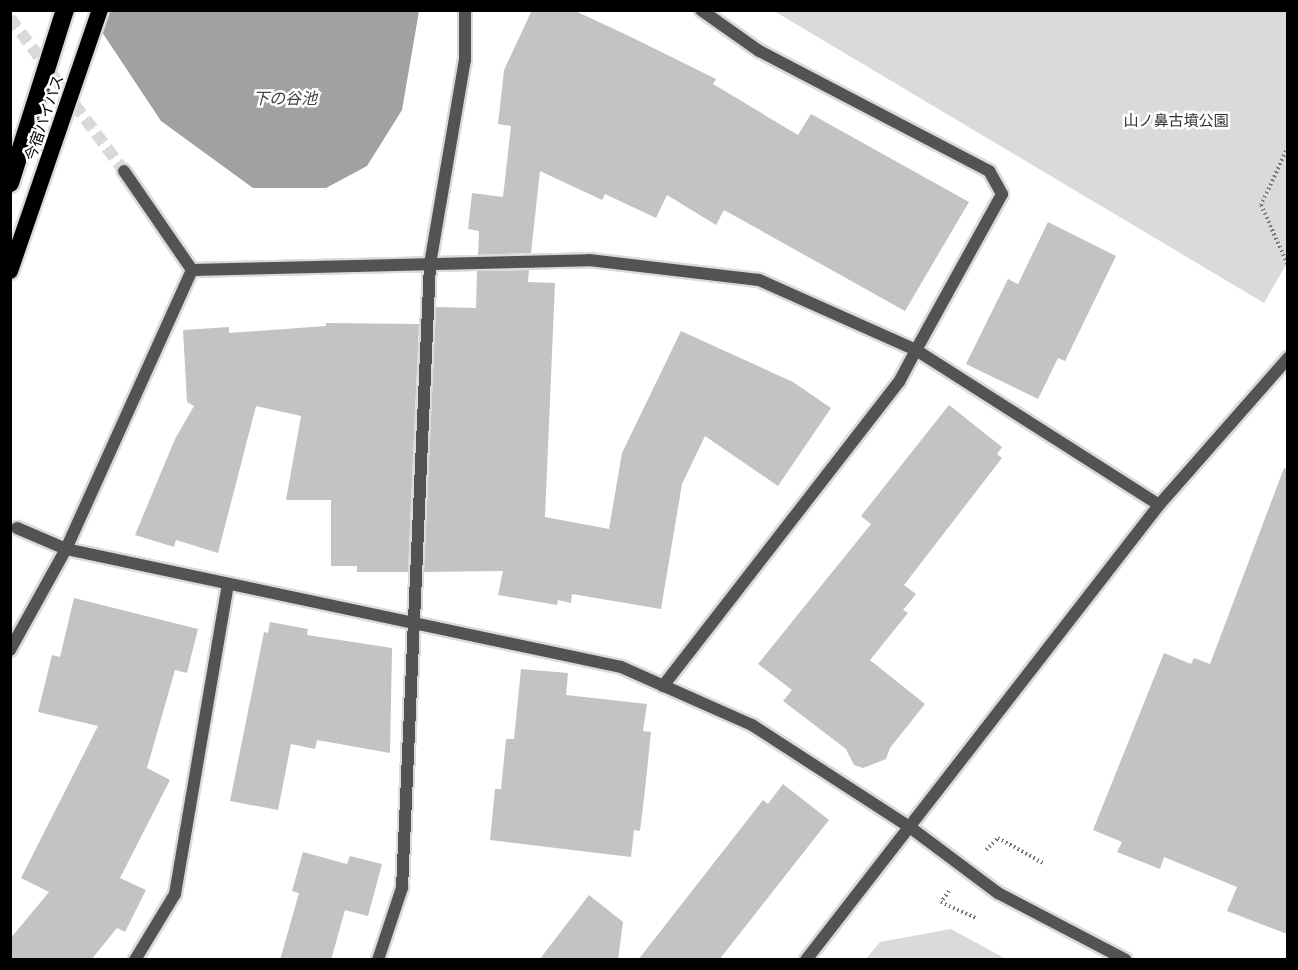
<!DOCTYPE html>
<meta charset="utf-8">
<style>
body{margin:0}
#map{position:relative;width:1298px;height:970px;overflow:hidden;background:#fff;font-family:"Work Sans","Noto Sans JP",sans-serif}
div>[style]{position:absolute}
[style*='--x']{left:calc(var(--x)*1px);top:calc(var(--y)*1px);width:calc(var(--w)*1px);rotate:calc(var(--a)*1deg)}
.green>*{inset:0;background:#dadada}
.water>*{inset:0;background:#a1a1a1}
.building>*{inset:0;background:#c3c3c3}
.minor-tunnel>*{height:12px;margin-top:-6px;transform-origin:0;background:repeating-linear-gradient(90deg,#d9d9d9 0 12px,transparent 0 18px)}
.path>*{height:4px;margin-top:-2px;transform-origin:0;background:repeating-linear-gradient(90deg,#757575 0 1.5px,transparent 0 4.5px)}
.roads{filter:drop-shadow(2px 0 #dbdbdb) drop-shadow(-2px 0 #dbdbdb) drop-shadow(0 2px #dbdbdb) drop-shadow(0 -2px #dbdbdb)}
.minor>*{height:12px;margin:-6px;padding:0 6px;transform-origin:6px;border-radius:6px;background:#535353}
.tertiary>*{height:12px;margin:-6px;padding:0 6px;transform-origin:6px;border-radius:6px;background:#535353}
.trunk>*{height:16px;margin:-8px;padding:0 8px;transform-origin:8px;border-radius:8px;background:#000}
.bridges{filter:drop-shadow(2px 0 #dbdbdb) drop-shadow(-2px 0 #dbdbdb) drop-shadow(0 2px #dbdbdb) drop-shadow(0 -2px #dbdbdb)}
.motorway-bridge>*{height:18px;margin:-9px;padding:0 9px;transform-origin:9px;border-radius:9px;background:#000}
span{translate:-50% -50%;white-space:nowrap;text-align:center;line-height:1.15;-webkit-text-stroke:5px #fff;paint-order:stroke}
.street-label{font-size:15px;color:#000}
.park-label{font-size:15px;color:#313131}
.water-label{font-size:16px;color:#424242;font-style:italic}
.frame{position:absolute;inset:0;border:12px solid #000;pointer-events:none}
</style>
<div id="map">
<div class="green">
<div style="clip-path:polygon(774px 11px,1287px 11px,1287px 263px,1264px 303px)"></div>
<div style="clip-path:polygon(951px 929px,1006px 959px,866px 959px,880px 942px)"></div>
</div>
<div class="water">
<div style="clip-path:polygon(88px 11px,419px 11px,402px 110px,367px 166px,326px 188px,253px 188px,161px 121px)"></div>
</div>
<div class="building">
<div style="clip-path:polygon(532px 10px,573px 10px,629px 36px,716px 79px,713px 84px,798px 135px,811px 114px,969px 202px,905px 311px,724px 210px,716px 225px,667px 195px,656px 218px,605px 194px,602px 200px,540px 171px,531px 253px,478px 255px,479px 231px,468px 229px,472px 193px,503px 197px,511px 126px,498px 124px,504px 70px)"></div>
<div style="clip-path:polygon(1048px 222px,1116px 256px,1065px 361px,1058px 358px,1038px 399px,966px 364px,1008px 279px,1018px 284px)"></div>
<div style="clip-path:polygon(529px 270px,528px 282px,555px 283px,545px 517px,609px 529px,622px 453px,681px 331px,793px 382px,831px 408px,778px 486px,705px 436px,682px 484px,661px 609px,572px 594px,571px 603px,558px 600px,557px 605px,498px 595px,503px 571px,424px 572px,436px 307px,476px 308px,477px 271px)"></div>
<div style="clip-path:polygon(326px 323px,419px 324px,408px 572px,357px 572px,357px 566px,331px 566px,331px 500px,286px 500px,301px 416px,256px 406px,218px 553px,176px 540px,174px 547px,135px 535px,175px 439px,194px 406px,187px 402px,183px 330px,229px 327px,229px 333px,326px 326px)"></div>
<div style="clip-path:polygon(949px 405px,1002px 447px,997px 454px,1002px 458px,904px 585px,916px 594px,903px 610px,908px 613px,870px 660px,925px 704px,890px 748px,886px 759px,863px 768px,854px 765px,846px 749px,783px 701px,792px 690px,758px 664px,871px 524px,861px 516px)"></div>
<div style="clip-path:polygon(1284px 468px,1287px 469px,1287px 934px,1227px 911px,1237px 887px,1164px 857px,1160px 869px,1117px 852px,1122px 842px,1093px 830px,1164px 653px,1191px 664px,1194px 658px,1210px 664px)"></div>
<div style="clip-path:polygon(74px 598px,198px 629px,187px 673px,175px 670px,147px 768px,170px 780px,120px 878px,146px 890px,125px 932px,117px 928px,91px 960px,10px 960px,10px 939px,49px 892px,21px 878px,98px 726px,38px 712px,52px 655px,60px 657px)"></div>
<div style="clip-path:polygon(270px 622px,308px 629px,307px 635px,392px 648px,390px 753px,317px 740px,315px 749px,291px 744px,278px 810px,230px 801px,264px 632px,268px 633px)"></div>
<div style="clip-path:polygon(521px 669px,568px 673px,566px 695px,647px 704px,643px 731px,651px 732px,645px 790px,640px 831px,634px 830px,631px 857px,490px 840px,495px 789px,501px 789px,506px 739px,514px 739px)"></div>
<div style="clip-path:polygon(783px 784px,829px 820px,719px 960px,638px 960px,763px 800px,768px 804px)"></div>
<div style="clip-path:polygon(303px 852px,347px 864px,350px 856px,382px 864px,368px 916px,345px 910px,331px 960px,280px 960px,299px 893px,292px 891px)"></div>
<div style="clip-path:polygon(589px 895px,623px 922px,618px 960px,539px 960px)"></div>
</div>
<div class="minor-tunnel">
<div style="--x:10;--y:18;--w:191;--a:53.3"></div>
</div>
<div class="path">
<div style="--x:1288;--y:147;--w:64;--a:115"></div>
<div style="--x:1261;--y:205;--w:66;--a:65.8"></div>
<div style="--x:986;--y:850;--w:17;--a:-45"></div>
<div style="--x:998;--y:838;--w:51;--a:29.1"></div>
<div style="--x:949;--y:891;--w:14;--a:126"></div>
<div style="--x:941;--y:902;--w:38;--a:25"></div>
</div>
<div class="roads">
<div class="minor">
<div style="--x:124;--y:171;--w:120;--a:55.5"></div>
<div style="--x:192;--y:270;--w:397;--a:-1.4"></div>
<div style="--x:589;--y:260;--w:171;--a:6.7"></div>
<div style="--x:759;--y:280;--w:172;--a:24"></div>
<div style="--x:916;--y:350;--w:178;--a:-61.1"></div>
<div style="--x:1002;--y:194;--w:26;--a:-119"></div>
<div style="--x:989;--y:171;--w:259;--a:-152.4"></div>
<div style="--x:759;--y:51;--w:71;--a:-144.7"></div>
<div style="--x:17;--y:528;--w:53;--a:23.2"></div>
<div style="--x:66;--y:549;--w:567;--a:12"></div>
<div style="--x:621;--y:667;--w:143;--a:23.9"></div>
<div style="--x:752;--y:725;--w:189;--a:32.9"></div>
<div style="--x:10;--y:650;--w:115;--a:-61"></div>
<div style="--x:66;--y:549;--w:306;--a:-65.7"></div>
<div style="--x:663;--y:686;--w:385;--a:-52.2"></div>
<div style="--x:899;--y:382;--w:36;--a:-62"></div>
<div style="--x:916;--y:350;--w:288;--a:32.5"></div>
<div style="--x:135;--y:960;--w:77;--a:-58.8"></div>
<div style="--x:175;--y:894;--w:314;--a:-80.3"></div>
<div style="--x:378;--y:960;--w:76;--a:-71.6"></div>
<div style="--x:402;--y:888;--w:625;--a:-87.43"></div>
<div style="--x:430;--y:264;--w:207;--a:-80.3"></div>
<div style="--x:465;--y:60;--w:50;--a:-90"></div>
</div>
<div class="tertiary">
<div style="--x:911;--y:828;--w:109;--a:36.8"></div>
<div style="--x:998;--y:893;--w:144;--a:27.6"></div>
<div style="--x:806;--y:960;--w:576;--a:-52.19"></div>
<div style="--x:1159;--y:505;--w:196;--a:-48.7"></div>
</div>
<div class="trunk">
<div style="--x:10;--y:271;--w:276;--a:-71"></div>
</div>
</div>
<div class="bridges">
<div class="motorway-bridge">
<div style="--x:10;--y:183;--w:182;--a:-72.4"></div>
</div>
</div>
<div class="street-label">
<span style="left:45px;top:118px;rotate:-71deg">今宿バイパス</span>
</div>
<div class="park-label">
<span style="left:1176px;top:122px">山ノ鼻古墳公園</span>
</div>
<div class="water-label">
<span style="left:285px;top:99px">下の谷池</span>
</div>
<div class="frame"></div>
</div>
